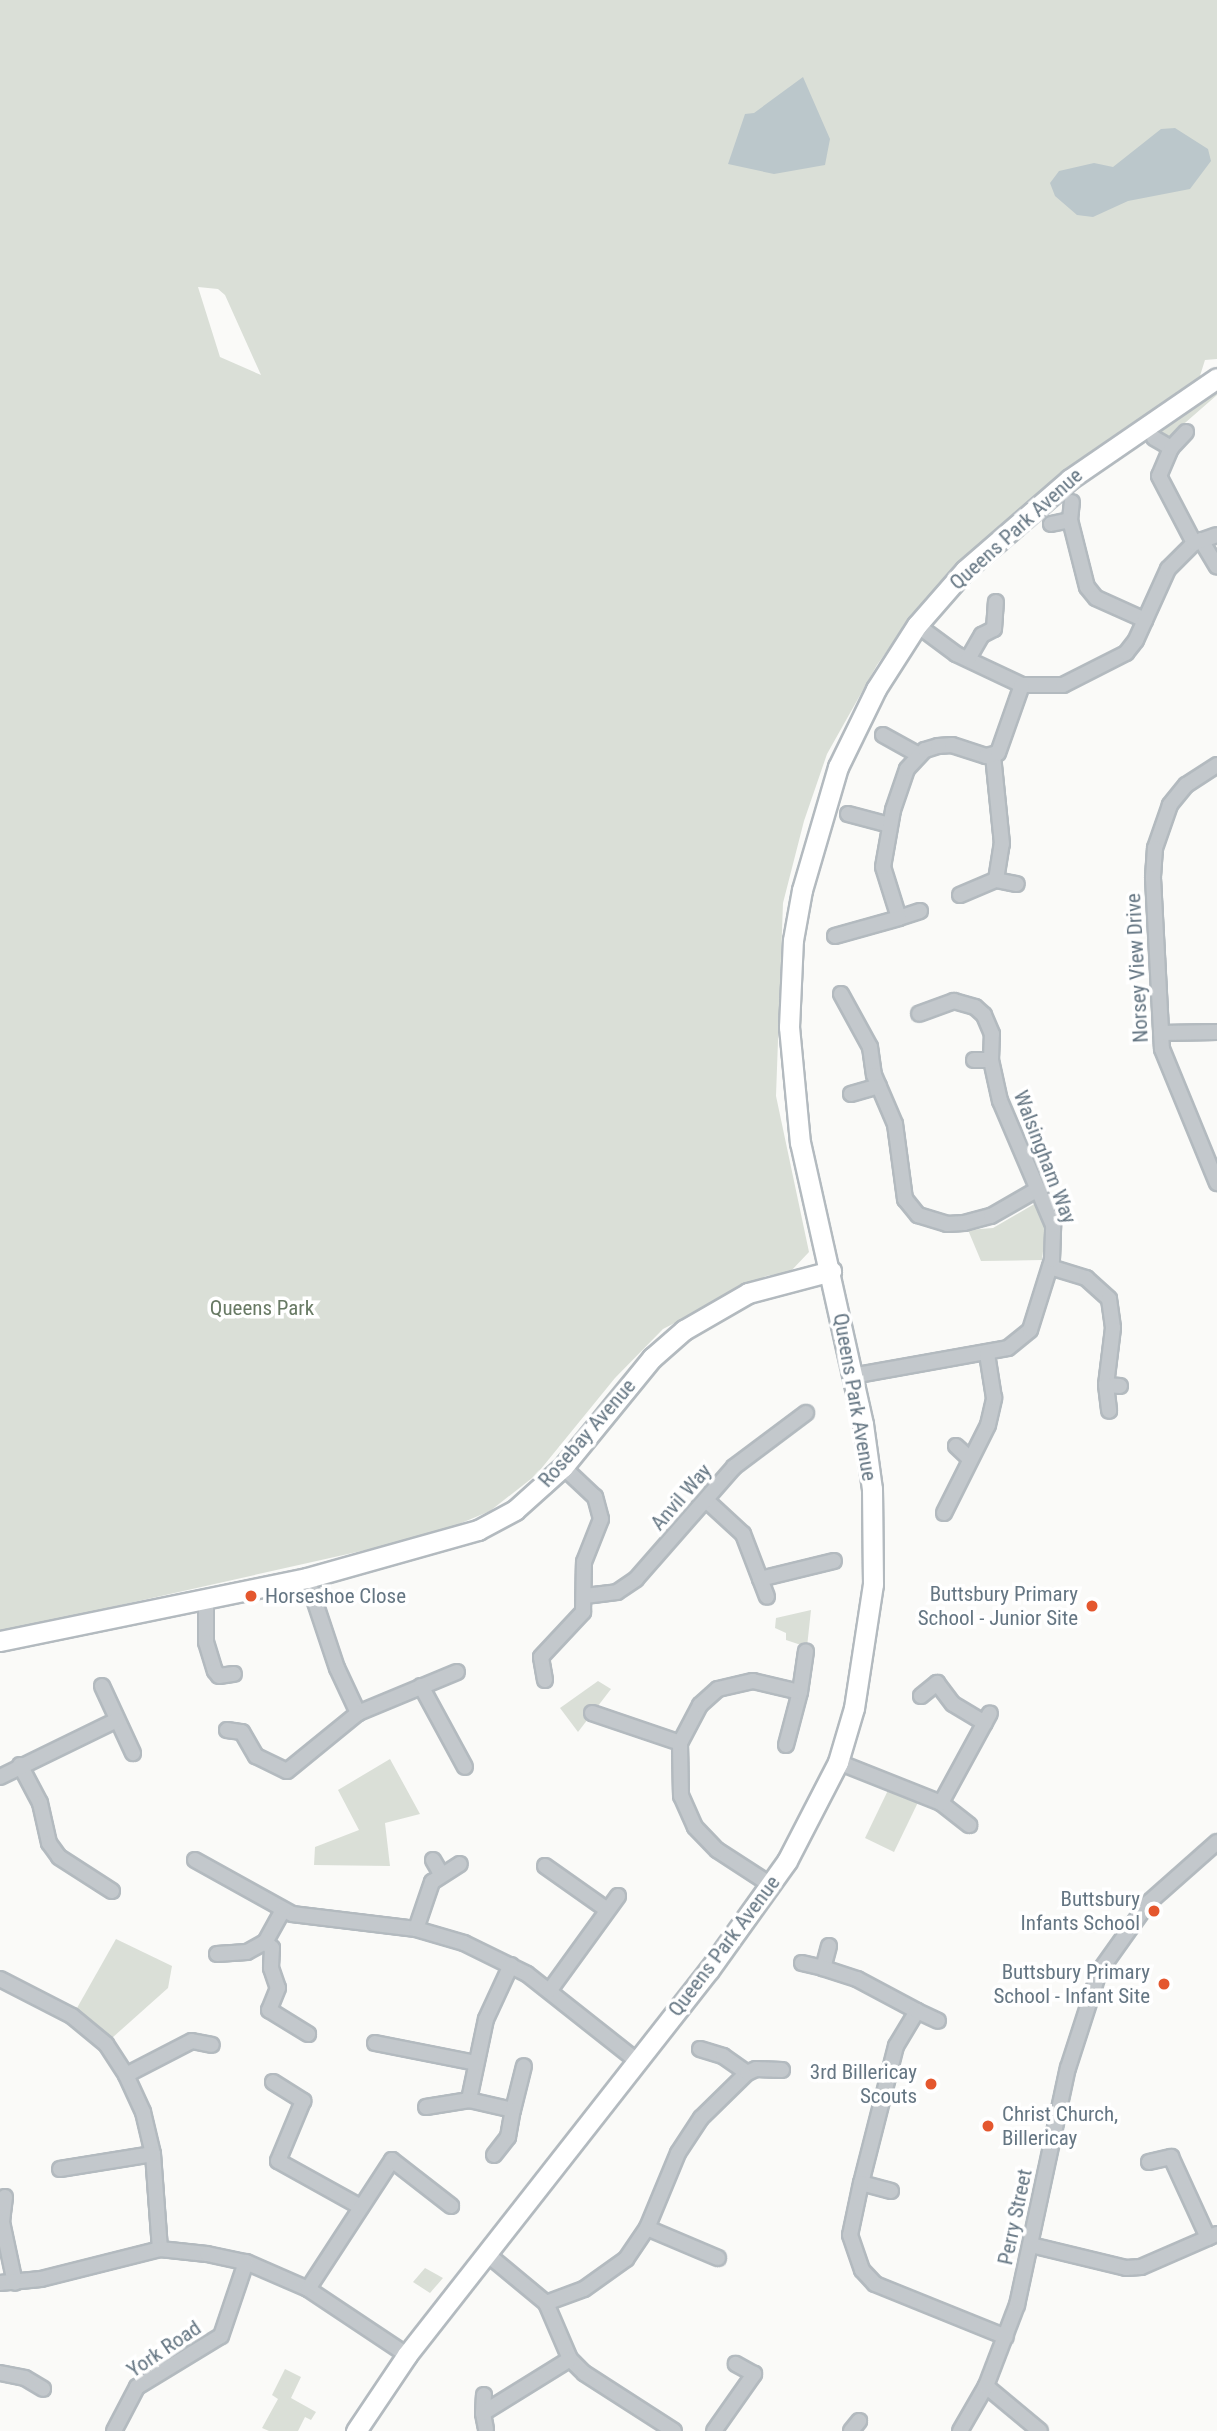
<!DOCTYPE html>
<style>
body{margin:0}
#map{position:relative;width:1217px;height:2431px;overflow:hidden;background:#fafaf8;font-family:"Roboto Condensed",sans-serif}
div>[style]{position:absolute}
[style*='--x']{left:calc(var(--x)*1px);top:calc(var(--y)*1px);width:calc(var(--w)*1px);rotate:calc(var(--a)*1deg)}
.green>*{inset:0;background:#dadfd7}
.water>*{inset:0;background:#bbc7cb}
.roads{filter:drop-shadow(2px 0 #b3babf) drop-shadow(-2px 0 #b3babf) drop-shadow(0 2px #b3babf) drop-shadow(0 -2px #b3babf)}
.street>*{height:14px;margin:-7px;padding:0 7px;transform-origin:7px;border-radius:7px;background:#c3c8cc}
.secondary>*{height:19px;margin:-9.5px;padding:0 9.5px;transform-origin:9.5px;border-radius:9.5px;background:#fff}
.dots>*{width:19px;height:19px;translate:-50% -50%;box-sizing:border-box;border:4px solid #fff;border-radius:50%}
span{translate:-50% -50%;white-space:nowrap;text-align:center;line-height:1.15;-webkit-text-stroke:7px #fff;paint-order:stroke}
.street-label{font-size:21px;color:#657683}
.park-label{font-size:21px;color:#687a64}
.poi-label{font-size:21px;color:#657683}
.right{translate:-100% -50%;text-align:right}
.left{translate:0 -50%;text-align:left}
</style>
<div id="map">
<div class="green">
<div style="clip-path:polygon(evenodd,0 0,1217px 0,1217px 359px,1205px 360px,1199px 379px,912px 616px,877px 665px,827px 754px,804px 821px,783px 903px,776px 1096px,809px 1252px,790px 1272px,766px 1276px,663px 1329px,615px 1378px,536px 1475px,490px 1511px,433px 1535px,0 1632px,0 0,198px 287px,218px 289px,225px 295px,261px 375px,220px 357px,198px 287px)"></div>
<div style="clip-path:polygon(1217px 385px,1217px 395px,1170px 436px,1157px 433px,1143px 440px)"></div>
<div style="clip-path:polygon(1036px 1203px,1046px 1225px,1042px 1260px,981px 1261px,968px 1230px,993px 1228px)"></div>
<div style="clip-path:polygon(811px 1610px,807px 1647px,786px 1640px,786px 1633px,775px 1628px,776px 1618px)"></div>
<div style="clip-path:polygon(598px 1681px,611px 1689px,578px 1732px,560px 1708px)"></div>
<div style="clip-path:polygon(390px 1759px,420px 1814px,385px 1823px,390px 1866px,314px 1865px,315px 1847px,359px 1830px,338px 1790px)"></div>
<div style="clip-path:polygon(892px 1782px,922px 1794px,894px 1852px,865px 1838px)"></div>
<div style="clip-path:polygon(116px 1939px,172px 1966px,168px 1988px,112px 2038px,77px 2008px)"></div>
<div style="clip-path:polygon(425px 2268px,443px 2278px,430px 2293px,413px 2282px)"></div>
<div style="clip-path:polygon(285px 2369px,301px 2377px,291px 2398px,316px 2412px,311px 2420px,305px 2417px,298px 2431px,269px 2431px,262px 2428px,278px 2399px,272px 2395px)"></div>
</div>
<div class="water">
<div style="clip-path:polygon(803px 77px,830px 139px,825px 165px,774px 174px,728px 164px,745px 114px,754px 113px)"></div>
<div style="clip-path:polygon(1175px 128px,1208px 149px,1211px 161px,1190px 189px,1128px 201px,1093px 217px,1077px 215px,1055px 196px,1050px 183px,1059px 171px,1094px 163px,1113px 167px,1161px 129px)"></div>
</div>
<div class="roads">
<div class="street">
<div style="--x:1154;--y:438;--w:20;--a:30"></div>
<div style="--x:1171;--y:448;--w:30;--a:113"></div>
<div style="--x:1159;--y:476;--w:76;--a:62.4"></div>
<div style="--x:1171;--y:448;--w:22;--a:-47"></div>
<div style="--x:1070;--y:520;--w:18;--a:-84"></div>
<div style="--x:1051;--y:524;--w:19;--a:-12"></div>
<div style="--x:1070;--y:520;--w:69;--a:75.8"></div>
<div style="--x:1087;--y:587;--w:14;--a:51"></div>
<div style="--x:1096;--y:598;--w:54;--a:24.2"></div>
<div style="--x:1201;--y:540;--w:31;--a:59"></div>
<div style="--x:917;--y:625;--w:49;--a:36.6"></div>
<div style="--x:956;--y:654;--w:73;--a:25.2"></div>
<div style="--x:1022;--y:685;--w:41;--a:0"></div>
<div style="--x:1063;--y:685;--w:71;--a:-26.9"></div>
<div style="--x:1126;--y:653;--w:16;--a:-52"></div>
<div style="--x:1136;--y:640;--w:78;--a:-65.7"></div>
<div style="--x:1168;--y:569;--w:37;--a:-45"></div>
<div style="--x:1194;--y:543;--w:24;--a:-19"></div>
<div style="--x:968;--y:659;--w:28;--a:-60"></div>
<div style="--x:982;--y:635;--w:13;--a:-27"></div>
<div style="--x:994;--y:629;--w:27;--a:-86"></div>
<div style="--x:883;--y:735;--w:41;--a:29.1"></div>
<div style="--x:1217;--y:765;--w:37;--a:147"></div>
<div style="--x:1186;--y:785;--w:26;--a:129"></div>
<div style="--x:1170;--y:805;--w:46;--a:109.2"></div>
<div style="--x:1155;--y:848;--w:30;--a:94"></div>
<div style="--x:1153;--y:878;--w:171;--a:87"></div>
<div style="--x:1162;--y:1049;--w:145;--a:67.7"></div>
<div style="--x:848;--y:814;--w:43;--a:14.7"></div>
<div style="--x:996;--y:880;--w:21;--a:11"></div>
<div style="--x:960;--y:895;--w:39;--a:-23"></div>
<div style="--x:996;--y:880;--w:36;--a:-81"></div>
<div style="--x:1002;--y:844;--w:88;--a:-95.8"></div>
<div style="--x:920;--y:911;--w:22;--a:162"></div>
<div style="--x:899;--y:918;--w:53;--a:-107.4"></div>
<div style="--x:883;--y:867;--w:58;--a:-80"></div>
<div style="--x:893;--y:810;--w:43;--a:-71.1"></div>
<div style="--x:907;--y:769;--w:26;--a:-47"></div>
<div style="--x:925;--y:750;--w:14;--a:-17"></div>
<div style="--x:938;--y:746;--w:14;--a:-4"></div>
<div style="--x:952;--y:745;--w:36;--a:18"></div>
<div style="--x:986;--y:756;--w:12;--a:-14"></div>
<div style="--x:998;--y:753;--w:72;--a:-70.6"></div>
<div style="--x:835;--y:936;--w:66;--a:-15.7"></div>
<div style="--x:841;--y:994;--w:60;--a:61.3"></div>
<div style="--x:870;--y:1047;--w:28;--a:82"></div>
<div style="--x:874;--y:1075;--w:53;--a:66.8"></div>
<div style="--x:895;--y:1124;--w:76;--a:82.4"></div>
<div style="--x:905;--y:1199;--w:21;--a:51"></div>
<div style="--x:918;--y:1215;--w:30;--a:17"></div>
<div style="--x:947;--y:1224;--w:17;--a:-3"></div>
<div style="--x:964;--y:1223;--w:28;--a:-15"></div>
<div style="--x:991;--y:1216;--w:54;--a:-29.9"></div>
<div style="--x:1161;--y:1033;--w:56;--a:-1"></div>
<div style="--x:974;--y:1060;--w:17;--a:0"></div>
<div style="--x:851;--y:1094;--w:29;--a:-16"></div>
<div style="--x:1050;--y:1267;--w:38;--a:17"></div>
<div style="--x:1086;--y:1278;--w:31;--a:42"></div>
<div style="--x:1109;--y:1299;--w:29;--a:82"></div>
<div style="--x:1113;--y:1328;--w:57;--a:97"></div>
<div style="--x:1106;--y:1385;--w:14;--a:4"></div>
<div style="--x:852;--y:1376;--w:158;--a:-10.2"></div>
<div style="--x:1008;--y:1348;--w:28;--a:-39"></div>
<div style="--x:1030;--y:1330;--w:73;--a:-72.6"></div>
<div style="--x:1052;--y:1260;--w:35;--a:-88"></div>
<div style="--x:1053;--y:1225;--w:135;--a:-113.1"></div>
<div style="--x:1000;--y:1101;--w:42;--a:-102.4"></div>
<div style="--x:991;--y:1060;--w:26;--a:-88"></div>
<div style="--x:992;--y:1034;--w:21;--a:-113"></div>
<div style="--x:984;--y:1015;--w:12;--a:-138"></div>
<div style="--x:975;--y:1007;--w:22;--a:-164"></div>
<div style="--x:954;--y:1001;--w:37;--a:160"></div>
<div style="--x:1106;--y:1385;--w:26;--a:83"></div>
<div style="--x:956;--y:1446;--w:19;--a:43"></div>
<div style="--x:706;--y:1500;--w:50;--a:42.6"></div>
<div style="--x:743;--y:1534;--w:67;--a:69.1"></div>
<div style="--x:944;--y:1513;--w:98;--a:-63.4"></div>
<div style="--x:988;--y:1425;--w:28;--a:-77"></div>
<div style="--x:994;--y:1398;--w:45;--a:-99"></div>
<div style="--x:307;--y:1578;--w:95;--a:71.6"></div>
<div style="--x:337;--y:1668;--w:50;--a:65"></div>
<div style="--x:358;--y:1713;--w:107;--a:-22.5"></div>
<div style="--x:760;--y:1579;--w:76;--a:-13.7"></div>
<div style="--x:585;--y:1596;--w:32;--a:-7"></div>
<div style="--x:617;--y:1592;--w:23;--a:-34"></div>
<div style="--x:636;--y:1579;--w:149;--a:-48.8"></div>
<div style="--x:734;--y:1467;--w:90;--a:-36.9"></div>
<div style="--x:206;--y:1600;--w:42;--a:90"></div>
<div style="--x:206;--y:1642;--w:30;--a:73"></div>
<div style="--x:215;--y:1671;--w:6;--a:51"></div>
<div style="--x:219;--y:1676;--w:15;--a:-8"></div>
<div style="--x:545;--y:1680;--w:23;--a:-100"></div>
<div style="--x:541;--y:1657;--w:62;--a:-47"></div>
<div style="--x:583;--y:1612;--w:50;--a:-88.9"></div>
<div style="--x:584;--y:1562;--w:46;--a:-68.4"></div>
<div style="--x:601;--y:1519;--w:23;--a:-105"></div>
<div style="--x:595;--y:1497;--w:44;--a:-136.8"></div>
<div style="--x:102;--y:1686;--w:74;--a:65.2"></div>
<div style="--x:421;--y:1686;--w:92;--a:61.5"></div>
<div style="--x:921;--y:1696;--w:21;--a:-39"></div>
<div style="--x:937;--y:1683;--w:26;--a:53"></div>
<div style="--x:953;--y:1704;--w:37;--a:31"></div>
<div style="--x:592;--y:1713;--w:93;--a:18.8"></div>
<div style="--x:227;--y:1730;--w:15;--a:8"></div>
<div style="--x:242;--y:1732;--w:28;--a:60"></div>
<div style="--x:256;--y:1756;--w:34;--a:26"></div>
<div style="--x:287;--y:1771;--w:92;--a:-39.2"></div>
<div style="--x:786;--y:1745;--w:55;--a:-75.2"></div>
<div style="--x:838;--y:1762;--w:111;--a:21.7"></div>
<div style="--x:941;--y:1803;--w:36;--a:38"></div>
<div style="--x:20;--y:1765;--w:43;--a:62.2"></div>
<div style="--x:40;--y:1803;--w:41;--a:77.3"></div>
<div style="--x:49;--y:1843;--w:17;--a:54"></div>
<div style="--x:59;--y:1857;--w:63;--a:32.7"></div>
<div style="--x:0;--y:1777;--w:130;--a:-26"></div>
<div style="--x:941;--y:1803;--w:102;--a:-61.4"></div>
<div style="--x:195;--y:1860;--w:111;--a:29.1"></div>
<div style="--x:292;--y:1914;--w:125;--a:6.9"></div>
<div style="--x:416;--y:1929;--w:50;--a:16.3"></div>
<div style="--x:464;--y:1943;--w:70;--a:26.2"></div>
<div style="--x:527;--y:1974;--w:139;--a:38.3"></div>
<div style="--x:433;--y:1860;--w:16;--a:60"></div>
<div style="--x:545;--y:1866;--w:75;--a:35.2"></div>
<div style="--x:771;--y:1885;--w:64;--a:-147.1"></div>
<div style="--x:717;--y:1850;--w:32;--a:-134"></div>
<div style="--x:695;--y:1827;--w:34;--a:-114"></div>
<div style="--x:681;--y:1796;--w:53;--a:-91.1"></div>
<div style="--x:680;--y:1743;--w:43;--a:-62.2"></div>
<div style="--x:700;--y:1705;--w:24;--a:-42"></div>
<div style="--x:718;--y:1689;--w:36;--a:-13"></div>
<div style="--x:753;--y:1681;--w:48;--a:13.2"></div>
<div style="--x:800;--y:1692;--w:41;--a:-81.7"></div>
<div style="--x:283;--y:1910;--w:37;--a:119"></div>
<div style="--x:265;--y:1942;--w:9;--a:41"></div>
<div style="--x:272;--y:1948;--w:20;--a:93"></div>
<div style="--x:271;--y:1968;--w:21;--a:71"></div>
<div style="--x:278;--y:1988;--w:24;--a:112"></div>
<div style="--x:269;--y:2010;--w:46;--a:31.6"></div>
<div style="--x:416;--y:1929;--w:50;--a:-71.2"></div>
<div style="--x:432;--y:1882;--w:33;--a:-33"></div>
<div style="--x:829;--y:1946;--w:23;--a:105"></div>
<div style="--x:823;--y:1968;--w:36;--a:18"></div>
<div style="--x:857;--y:1979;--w:68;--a:28.1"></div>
<div style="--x:917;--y:2011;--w:41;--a:121"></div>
<div style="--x:896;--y:2046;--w:141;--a:104.3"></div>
<div style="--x:217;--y:1954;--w:30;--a:-4"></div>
<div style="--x:247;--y:1952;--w:21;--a:-29"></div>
<div style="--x:802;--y:1963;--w:22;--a:13"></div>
<div style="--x:511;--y:1965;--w:60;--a:114.8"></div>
<div style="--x:486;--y:2019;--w:83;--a:101.9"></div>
<div style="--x:469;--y:2100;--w:45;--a:12.8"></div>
<div style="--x:513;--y:2110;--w:45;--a:-76"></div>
<div style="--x:0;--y:1979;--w:81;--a:27.2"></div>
<div style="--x:72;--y:2016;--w:44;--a:39.5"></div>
<div style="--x:106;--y:2044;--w:37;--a:57"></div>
<div style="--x:126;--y:2075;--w:41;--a:65.3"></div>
<div style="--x:143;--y:2112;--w:43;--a:76.6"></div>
<div style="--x:153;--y:2154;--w:95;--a:85.8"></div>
<div style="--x:550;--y:1990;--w:116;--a:-54.1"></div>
<div style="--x:917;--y:2011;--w:23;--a:25"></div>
<div style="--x:375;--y:2043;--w:103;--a:11.2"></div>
<div style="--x:700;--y:2049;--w:24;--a:17"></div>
<div style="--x:723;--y:2056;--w:29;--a:35"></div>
<div style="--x:126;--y:2075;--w:74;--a:-27.3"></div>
<div style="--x:192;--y:2041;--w:20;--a:11"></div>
<div style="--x:273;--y:2082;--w:36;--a:32"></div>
<div style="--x:303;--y:2101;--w:65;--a:112.6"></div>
<div style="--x:278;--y:2161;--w:93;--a:29.1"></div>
<div style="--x:426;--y:2107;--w:44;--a:-9.2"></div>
<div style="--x:494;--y:2155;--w:23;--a:-52"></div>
<div style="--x:508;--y:2137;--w:27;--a:-80"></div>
<div style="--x:1149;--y:2162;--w:23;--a:-13"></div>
<div style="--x:1171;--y:2157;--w:89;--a:65.4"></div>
<div style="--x:60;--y:2169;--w:94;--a:-9.2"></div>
<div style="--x:891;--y:2191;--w:31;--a:-165"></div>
<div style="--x:861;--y:2183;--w:53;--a:101.9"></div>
<div style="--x:850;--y:2235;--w:37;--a:71"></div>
<div style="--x:862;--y:2270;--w:19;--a:47"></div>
<div style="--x:875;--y:2284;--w:141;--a:22"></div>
<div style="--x:5;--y:2197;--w:25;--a:97"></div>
<div style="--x:2;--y:2222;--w:62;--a:78"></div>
<div style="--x:647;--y:2228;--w:77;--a:22.9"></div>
<div style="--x:1031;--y:2245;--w:98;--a:13.6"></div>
<div style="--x:1126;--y:2268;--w:15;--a:-4"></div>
<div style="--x:1141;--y:2267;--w:83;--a:-23.5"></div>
<div style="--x:487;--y:2254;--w:77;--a:39.7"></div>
<div style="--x:546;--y:2303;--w:61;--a:66.8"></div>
<div style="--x:570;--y:2359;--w:20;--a:45"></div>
<div style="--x:584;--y:2373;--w:107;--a:32.8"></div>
<div style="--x:0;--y:2283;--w:41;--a:-5.6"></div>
<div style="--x:41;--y:2279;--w:123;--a:-14.1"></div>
<div style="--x:160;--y:2249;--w:47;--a:6.1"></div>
<div style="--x:207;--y:2254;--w:40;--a:12"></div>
<div style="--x:246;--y:2262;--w:68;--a:23.5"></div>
<div style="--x:308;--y:2289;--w:119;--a:33.7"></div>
<div style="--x:308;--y:2289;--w:154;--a:-56.9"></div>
<div style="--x:392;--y:2160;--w:75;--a:37.9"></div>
<div style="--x:546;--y:2303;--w:40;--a:-20.2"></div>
<div style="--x:584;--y:2289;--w:52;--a:-35.5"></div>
<div style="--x:626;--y:2259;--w:37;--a:-56"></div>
<div style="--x:647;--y:2228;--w:81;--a:-67.5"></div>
<div style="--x:678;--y:2153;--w:42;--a:-56.7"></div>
<div style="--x:701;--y:2118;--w:64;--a:-44.4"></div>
<div style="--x:747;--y:2073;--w:10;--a:-24"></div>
<div style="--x:756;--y:2069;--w:26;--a:2"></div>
<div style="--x:0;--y:2373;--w:25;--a:11"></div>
<div style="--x:25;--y:2378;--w:21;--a:31"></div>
<div style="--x:986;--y:2386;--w:70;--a:39.8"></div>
<div style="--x:483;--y:2413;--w:18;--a:-87"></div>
<div style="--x:486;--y:2429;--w:16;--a:-101"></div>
<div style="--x:483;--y:2413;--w:102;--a:-31.8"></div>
<div style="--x:114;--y:2431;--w:50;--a:-62.4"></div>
<div style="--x:137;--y:2387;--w:98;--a:-31.3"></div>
<div style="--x:221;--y:2336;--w:78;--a:-71.3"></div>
<div style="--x:714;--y:2431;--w:70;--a:-54.9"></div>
<div style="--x:754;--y:2374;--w:21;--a:-151"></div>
<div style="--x:851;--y:2431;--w:13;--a:-51"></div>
<div style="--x:960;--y:2431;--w:52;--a:-60"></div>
<div style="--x:986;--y:2386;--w:87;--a:-69.1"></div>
<div style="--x:1017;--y:2305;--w:242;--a:-77.9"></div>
<div style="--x:1068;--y:2068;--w:101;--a:-72.1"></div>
<div style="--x:1099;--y:1972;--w:85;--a:-54.6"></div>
<div style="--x:1148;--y:1903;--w:92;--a:-41.5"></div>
</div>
<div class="secondary">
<div style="--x:0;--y:1641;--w:313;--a:-11.6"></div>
<div style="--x:307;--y:1578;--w:178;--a:-15.7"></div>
<div style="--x:478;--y:1530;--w:42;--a:-28.4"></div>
<div style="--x:515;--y:1510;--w:64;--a:-41.9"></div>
<div style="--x:563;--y:1467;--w:141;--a:-50.8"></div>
<div style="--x:652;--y:1358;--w:43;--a:-41.2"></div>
<div style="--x:684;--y:1330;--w:74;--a:-30"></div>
<div style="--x:748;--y:1293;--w:86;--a:-14.8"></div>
<div style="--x:356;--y:2431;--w:92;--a:-56.1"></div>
<div style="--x:407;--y:2355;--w:489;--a:-51.9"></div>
<div style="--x:709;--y:1970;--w:134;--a:-54.4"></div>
<div style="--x:787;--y:1861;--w:111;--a:-62.7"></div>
<div style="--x:838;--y:1762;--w:56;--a:-73.5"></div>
<div style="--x:854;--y:1708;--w:125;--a:-81.3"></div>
<div style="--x:873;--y:1584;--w:95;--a:-90.6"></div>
<div style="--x:872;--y:1489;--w:66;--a:-97.9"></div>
<div style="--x:863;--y:1424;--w:288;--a:-102.6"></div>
<div style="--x:800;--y:1143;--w:117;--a:-95.4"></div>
<div style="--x:789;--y:1027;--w:87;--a:-87.4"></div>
<div style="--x:793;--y:940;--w:51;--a:-79.8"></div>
<div style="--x:802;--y:890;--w:128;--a:-73.7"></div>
<div style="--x:838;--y:767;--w:87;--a:-64"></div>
<div style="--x:876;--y:689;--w:76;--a:-57.4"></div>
<div style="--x:917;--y:625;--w:73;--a:-48.9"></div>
<div style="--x:965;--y:570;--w:139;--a:-40.9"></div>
<div style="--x:1070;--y:479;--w:178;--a:-34.5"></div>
</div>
</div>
<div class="dots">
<div style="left:251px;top:1596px;background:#e4572e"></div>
<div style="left:1092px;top:1606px;background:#e4572e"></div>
<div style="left:1154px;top:1911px;background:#e4572e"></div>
<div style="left:1164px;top:1984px;background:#e4572e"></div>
<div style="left:931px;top:2084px;background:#e4572e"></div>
<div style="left:988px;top:2126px;background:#e4572e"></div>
</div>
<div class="street-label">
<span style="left:1016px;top:529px;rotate:-42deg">Queens Park Avenue</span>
<span style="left:1137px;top:968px;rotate:-93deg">Norsey View Drive</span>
<span style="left:1045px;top:1157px;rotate:69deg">Walsingham Way</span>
<span style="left:855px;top:1397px;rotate:80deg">Queens Park Avenue</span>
<span style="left:587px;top:1433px;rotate:-49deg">Rosebay Avenue</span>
<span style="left:681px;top:1497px;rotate:-49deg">Anvil Way</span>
<span style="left:724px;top:1946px;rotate:-53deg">Queens Park Avenue</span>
<span style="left:1015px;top:2217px;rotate:-78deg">Perry Street</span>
<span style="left:164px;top:2349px;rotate:-34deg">York Road</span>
</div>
<div class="park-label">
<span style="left:262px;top:1308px">Queens Park</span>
</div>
<div class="poi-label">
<span class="right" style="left:1078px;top:1606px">Buttsbury Primary<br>School - Junior Site</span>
<span class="left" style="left:265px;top:1596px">Horseshoe Close</span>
<span class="right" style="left:1140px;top:1911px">Buttsbury<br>Infants School</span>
<span class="right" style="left:1150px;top:1984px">Buttsbury Primary<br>School - Infant Site</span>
<span class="right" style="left:917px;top:2084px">3rd Billericay<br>Scouts</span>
<span class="left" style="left:1002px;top:2126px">Christ Church,<br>Billericay</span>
</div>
</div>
